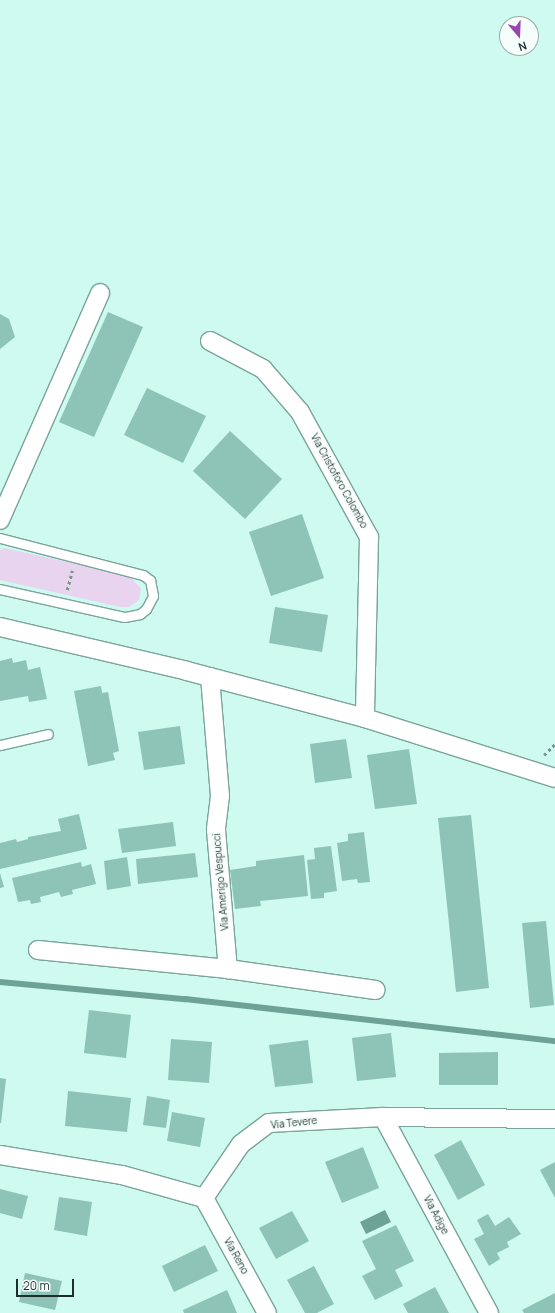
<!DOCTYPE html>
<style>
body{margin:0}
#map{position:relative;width:555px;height:1313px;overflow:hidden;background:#cefaf0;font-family:Manrope,sans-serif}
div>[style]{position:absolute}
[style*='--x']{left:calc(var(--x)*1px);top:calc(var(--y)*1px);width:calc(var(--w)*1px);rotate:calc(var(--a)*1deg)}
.green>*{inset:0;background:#e8d4ee}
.water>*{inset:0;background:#6ea297}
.stream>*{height:6px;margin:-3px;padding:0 3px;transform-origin:3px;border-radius:3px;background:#6ea297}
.building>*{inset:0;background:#8ec3b7}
.path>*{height:2.5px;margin-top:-1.25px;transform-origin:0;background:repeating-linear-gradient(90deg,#76958e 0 3px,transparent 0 6px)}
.roads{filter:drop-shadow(1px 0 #7aa49b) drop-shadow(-1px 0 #7aa49b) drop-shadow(0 1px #7aa49b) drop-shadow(0 -1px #7aa49b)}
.lane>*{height:9px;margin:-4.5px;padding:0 4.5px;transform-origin:4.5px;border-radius:4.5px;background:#fff}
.street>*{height:18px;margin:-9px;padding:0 9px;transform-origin:9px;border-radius:9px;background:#fff}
span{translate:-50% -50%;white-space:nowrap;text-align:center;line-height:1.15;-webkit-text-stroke:4px #f6fefc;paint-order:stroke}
.street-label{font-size:10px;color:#1e2f2b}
.north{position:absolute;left:499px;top:16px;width:40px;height:40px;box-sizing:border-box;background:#f6fefc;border:1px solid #a0aba8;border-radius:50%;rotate:161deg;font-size:11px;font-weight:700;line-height:16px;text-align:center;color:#1e2f2b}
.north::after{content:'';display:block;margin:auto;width:14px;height:18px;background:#9a44b1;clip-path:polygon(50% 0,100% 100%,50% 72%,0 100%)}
.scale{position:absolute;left:16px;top:1279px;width:58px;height:18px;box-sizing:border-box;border:2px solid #1e2f2b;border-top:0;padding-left:5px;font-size:12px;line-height:14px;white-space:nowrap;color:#1e2f2b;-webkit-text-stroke:3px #f6fefc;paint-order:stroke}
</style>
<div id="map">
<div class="green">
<div style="clip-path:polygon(4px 548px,130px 576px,141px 589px,139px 600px,129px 607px,120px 607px,0 580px,0 550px)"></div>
</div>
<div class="water">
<div style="clip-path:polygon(385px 1210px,391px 1222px,366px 1234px,360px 1222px)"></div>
</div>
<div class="stream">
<div style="--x:0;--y:982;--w:186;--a:5.3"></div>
<div style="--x:185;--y:999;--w:372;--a:6.5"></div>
</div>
<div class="building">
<div style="clip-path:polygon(108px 312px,143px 327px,94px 437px,59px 422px)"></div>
<div style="clip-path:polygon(0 314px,9px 319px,15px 337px,0 349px)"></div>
<div style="clip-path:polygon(147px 388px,206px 416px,183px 463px,124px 435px)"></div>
<div style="clip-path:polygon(230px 431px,282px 479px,245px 519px,193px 471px)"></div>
<div style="clip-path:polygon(302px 514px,324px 578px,271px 596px,249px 532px)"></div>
<div style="clip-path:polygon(275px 607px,328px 615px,322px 652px,269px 643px)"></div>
<div style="clip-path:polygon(12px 658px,13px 663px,26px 660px,28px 670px,40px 667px,47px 699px,29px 702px,28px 696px,0 701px,0 661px)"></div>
<div style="clip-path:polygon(101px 686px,102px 693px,108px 692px,119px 751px,113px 753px,115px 760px,88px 766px,74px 691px)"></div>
<div style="clip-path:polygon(180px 726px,185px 764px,144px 770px,138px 732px)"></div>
<div style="clip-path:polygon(346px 739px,352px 778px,315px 783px,310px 744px)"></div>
<div style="clip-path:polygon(409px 749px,417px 804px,375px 809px,367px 755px)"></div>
<div style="clip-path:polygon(79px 814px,87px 849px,0 869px,0 843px,16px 839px,17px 842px,28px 839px,28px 837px,61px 831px,58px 819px)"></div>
<div style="clip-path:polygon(471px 815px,489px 988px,456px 992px,438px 818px)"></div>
<div style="clip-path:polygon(173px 822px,176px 846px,122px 853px,118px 829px)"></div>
<div style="clip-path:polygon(364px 832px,370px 882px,358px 883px,357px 879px,342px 881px,337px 843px,348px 841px,348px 834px)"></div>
<div style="clip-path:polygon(331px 846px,337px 891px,324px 893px,324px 898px,311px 899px,307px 860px,315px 859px,314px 848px)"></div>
<div style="clip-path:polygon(195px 853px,198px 877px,138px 884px,136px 859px)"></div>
<div style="clip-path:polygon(304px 855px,308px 896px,260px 901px,261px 906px,235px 909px,230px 870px,256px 866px,256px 861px)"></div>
<div style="clip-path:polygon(127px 857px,131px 886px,107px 890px,104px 861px)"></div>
<div style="clip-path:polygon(81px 862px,82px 867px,91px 864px,96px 884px,72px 890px,73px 894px,61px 897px,59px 892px,40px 897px,41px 902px,31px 904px,30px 900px,18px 902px,12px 878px)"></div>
<div style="clip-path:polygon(0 873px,4px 887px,0 888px)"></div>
<div style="clip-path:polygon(546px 921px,554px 1005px,530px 1008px,522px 923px)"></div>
<div style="clip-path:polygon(89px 1010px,131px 1015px,126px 1058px,84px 1053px)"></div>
<div style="clip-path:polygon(391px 1033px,396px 1077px,357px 1081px,352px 1038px)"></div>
<div style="clip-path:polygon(171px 1039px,212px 1042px,209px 1083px,168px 1080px)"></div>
<div style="clip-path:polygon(308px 1040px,313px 1083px,275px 1087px,269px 1045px)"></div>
<div style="clip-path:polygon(498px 1052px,498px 1085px,439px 1085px,439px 1053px)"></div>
<div style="clip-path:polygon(0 1078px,6px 1079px,1px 1123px,0 1123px)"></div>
<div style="clip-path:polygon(68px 1091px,131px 1098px,127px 1132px,65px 1126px)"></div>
<div style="clip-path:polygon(147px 1096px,170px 1100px,166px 1128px,143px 1125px)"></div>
<div style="clip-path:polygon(172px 1112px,205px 1118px,200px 1147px,167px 1141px)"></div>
<div style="clip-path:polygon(461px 1140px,485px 1185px,458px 1200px,434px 1155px)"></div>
<div style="clip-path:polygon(363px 1147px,379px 1188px,342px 1203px,325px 1162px)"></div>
<div style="clip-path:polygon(555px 1162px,555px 1198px,540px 1170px)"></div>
<div style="clip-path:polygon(0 1189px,28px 1196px,22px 1219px,0 1213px)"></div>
<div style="clip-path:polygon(59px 1197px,92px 1202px,87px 1236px,54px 1230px)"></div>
<div style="clip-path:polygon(292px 1211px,309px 1241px,276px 1259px,259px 1228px)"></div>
<div style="clip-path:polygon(488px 1214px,495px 1226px,509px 1217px,521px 1234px,507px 1242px,509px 1247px,497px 1253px,500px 1259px,489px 1266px,474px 1239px,484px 1234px,477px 1220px)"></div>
<div style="clip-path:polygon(396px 1225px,414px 1261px,395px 1270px,403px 1286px,375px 1300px,362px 1276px,376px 1269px,362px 1241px)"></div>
<div style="clip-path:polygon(205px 1245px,218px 1271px,174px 1292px,162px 1266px)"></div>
<div style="clip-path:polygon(314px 1266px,334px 1304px,317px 1313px,305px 1313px,287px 1280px)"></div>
<div style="clip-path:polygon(25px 1273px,62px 1281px,55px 1310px,19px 1302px)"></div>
<div style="clip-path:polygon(435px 1287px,449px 1313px,408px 1313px,403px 1304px)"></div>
<div style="clip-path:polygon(227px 1290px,237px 1313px,184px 1313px,183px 1310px)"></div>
<div style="clip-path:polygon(555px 1293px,555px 1313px,524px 1313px,522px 1310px)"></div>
</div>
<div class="path">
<div style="--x:67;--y:590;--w:20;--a:-75"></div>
<div style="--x:544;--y:755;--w:16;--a:-45"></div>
</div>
<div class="roads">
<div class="lane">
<div style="--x:0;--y:538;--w:148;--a:14.5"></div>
<div style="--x:143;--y:575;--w:9;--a:36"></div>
<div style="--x:150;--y:580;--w:16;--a:79"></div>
<div style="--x:153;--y:596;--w:15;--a:118"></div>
<div style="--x:146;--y:609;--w:8;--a:140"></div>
<div style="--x:140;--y:614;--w:16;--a:169"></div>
<div style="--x:124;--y:617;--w:127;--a:-167.3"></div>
<div style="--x:0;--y:745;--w:49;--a:-12.9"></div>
</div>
<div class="street">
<div style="--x:210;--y:341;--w:60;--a:27.8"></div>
<div style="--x:263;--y:369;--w:57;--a:49.3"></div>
<div style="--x:300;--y:412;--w:143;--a:61.1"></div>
<div style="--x:369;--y:537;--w:181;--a:91.3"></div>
<div style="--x:0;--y:520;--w:248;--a:-66.2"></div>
<div style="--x:0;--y:627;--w:192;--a:13.2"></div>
<div style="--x:187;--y:671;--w:184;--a:14.8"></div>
<div style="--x:365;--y:718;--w:199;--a:17.5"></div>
<div style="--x:210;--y:677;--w:119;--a:85.2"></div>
<div style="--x:220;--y:796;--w:34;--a:97"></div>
<div style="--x:216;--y:830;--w:140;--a:85.1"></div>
<div style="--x:38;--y:950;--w:191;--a:5.7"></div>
<div style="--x:228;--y:969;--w:149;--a:8.1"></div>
<div style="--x:383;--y:1117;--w:223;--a:61.6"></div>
<div style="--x:0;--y:1155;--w:124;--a:9.3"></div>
<div style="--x:122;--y:1175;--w:85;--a:15.7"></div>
<div style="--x:204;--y:1198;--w:65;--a:-55.6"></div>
<div style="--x:241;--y:1144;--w:35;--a:-37"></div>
<div style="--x:269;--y:1123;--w:114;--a:-3"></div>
<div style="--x:383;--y:1117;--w:172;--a:0.7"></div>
<div style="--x:204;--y:1198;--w:131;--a:61.3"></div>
</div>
</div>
<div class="street-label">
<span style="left:339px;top:481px;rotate:61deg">Via Cristoforo Colombo</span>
<span style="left:221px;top:882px;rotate:-95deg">Via Amerigo Vespucci</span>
<span style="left:294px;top:1123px;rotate:-6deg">Via Tevere</span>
<span style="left:436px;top:1215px;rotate:62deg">Via Adige</span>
<span style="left:236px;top:1256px;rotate:61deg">Via Reno</span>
</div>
<div class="north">N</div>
<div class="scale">20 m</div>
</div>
